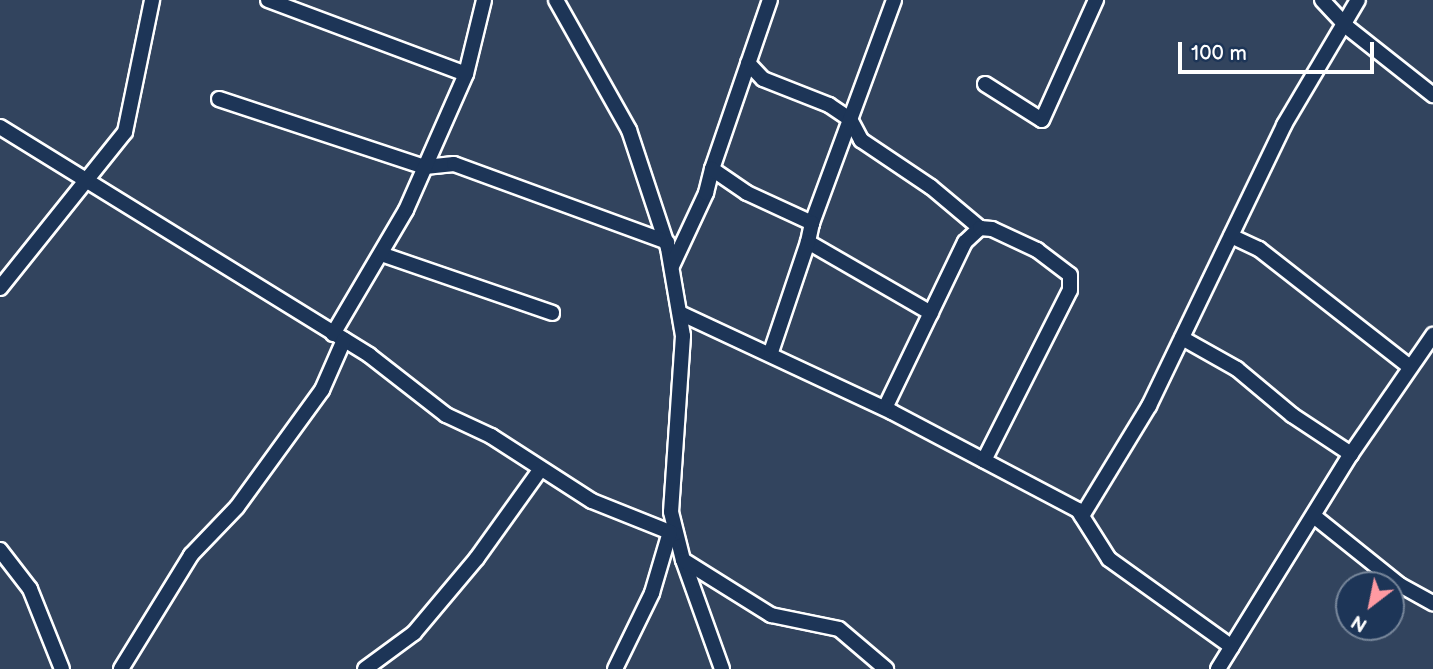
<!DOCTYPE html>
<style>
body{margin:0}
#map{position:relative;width:1433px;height:669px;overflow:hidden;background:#32445e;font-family:"Balsamiq Sans",sans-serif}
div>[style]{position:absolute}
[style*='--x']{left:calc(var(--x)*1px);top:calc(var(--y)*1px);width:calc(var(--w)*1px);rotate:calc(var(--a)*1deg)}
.roads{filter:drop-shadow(2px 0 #fff) drop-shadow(-2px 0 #fff) drop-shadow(0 2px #fff) drop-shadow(0 -2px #fff)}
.minor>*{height:14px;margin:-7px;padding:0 7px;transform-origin:7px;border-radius:7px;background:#1d3557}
span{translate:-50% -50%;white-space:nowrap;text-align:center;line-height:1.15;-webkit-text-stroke:7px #1d3557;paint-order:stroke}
.north{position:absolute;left:1335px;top:571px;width:70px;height:70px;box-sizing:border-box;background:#1d3557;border:2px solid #77869a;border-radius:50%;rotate:212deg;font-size:19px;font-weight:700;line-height:28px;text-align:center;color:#fff}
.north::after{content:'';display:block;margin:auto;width:24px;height:32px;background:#ff9aa2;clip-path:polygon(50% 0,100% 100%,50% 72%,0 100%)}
.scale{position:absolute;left:1178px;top:42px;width:196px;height:32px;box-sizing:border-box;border:4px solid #fff;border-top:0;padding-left:9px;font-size:21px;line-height:24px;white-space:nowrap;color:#fff;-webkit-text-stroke:5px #1d3557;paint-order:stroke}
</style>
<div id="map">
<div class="roads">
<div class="minor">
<div style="--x:268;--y:0;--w:211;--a:20.5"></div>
<div style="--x:556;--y:0;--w:149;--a:60.7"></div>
<div style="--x:629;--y:130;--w:124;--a:71.7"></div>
<div style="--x:668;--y:248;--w:89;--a:80.3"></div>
<div style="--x:683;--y:336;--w:176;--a:93.9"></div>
<div style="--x:671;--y:512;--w:49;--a:76"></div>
<div style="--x:683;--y:560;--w:116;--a:70.3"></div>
<div style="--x:1322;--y:0;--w:37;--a:47"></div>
<div style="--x:1347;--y:27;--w:110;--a:38.3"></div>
<div style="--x:748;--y:63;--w:22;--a:47"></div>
<div style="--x:763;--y:79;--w:71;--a:21.5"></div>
<div style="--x:829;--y:105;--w:25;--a:34"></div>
<div style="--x:850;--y:119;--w:24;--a:62"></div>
<div style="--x:861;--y:140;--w:84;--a:33.9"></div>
<div style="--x:931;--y:187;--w:64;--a:39.9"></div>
<div style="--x:985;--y:84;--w:67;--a:32.3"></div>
<div style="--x:1042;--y:120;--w:132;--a:-65.8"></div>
<div style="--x:219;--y:99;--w:217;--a:18.3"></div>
<div style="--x:425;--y:167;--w:29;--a:-6"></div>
<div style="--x:454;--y:164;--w:227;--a:20.1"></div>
<div style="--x:0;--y:127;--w:434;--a:31.7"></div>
<div style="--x:369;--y:355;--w:98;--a:37.9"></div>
<div style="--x:446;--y:415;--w:50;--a:25"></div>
<div style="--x:491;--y:436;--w:120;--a:32.8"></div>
<div style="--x:592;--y:501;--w:89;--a:21.7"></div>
<div style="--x:712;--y:169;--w:179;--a:-71.1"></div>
<div style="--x:812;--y:223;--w:238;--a:-69.8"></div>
<div style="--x:1231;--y:236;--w:31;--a:25"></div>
<div style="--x:1259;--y:249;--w:192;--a:38"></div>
<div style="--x:381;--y:254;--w:181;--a:19"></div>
<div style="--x:672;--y:266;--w:81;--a:-65"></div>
<div style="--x:706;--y:193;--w:25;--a:-76"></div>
<div style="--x:712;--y:169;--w:42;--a:34.4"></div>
<div style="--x:747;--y:193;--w:72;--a:24.8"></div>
<div style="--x:812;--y:223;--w:19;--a:102"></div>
<div style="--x:808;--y:242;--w:142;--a:30"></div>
<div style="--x:0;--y:288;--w:200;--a:-51.3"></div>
<div style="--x:125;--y:132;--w:135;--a:-78.4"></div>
<div style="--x:682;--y:314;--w:232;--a:25"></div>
<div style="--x:892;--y:412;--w:210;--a:27.8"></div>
<div style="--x:1078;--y:510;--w:58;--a:57.7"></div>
<div style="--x:1109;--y:559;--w:151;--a:35.6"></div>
<div style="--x:333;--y:334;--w:144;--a:-59.5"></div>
<div style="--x:406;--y:210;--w:149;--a:-66.2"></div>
<div style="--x:466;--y:74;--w:76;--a:-76.3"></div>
<div style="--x:1182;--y:338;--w:63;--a:29.4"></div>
<div style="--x:1237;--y:369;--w:72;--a:39.9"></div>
<div style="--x:1292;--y:415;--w:71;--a:33.5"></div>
<div style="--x:771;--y:352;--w:116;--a:-71.4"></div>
<div style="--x:885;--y:408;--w:184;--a:-64.3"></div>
<div style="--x:965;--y:242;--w:21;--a:-43"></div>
<div style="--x:980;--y:228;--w:12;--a:5"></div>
<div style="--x:992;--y:229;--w:50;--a:25"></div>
<div style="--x:1037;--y:250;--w:41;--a:37.1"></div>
<div style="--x:1070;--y:275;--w:15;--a:90"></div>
<div style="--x:1070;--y:290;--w:191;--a:116.8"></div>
<div style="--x:1082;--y:516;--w:129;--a:-58.7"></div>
<div style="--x:1149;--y:406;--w:312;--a:-64.3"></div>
<div style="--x:1284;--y:125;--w:145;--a:-59.4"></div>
<div style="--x:1315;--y:517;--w:109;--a:38.7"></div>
<div style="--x:1400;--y:585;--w:38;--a:29"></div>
<div style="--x:0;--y:550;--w:49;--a:52.4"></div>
<div style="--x:30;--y:589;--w:86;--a:68.2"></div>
<div style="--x:683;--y:560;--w:104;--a:32"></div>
<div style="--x:771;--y:615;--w:69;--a:11.6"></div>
<div style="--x:839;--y:629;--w:62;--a:40.4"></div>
<div style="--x:121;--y:669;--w:134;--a:-58.4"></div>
<div style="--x:191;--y:555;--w:66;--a:-46.2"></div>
<div style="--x:237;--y:507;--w:145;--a:-54"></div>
<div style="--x:322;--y:390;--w:55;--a:-66.3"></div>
<div style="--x:365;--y:669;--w:61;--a:-36.3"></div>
<div style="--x:414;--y:633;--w:98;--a:-50"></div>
<div style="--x:477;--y:558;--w:108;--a:-54.4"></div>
<div style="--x:615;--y:669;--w:85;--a:-64"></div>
<div style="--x:652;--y:593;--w:64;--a:-73.6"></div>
<div style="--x:1218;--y:669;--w:253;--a:-58.3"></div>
<div style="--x:1351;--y:454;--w:145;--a:-55.4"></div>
</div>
</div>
<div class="north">N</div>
<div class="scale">100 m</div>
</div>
